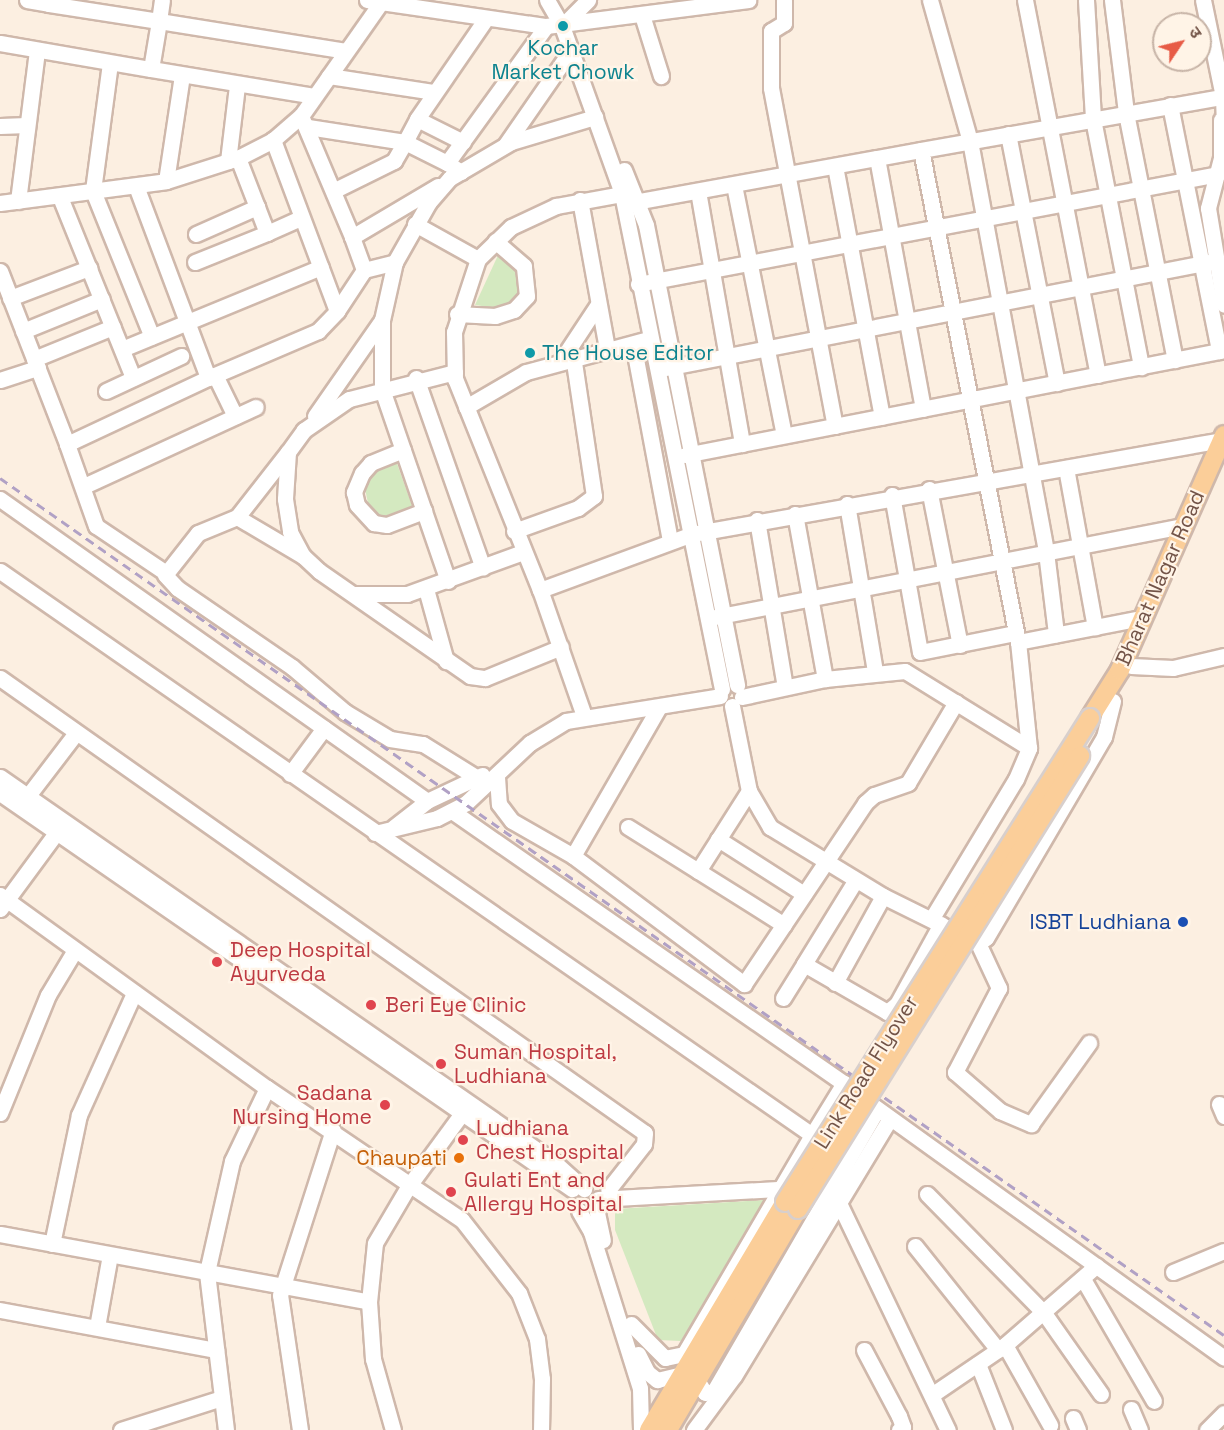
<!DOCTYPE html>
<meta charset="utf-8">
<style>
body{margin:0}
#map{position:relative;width:1224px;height:1430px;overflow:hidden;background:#fcefe1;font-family:"Space Grotesk","Noto Sans Devanagari",sans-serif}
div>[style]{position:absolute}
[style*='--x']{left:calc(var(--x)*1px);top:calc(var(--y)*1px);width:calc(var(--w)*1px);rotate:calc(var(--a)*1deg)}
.green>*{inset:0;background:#d4e9c0}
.roads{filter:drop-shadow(2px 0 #cfb8ab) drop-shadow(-2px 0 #cfb8ab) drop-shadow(0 2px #cfb8ab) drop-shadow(0 -2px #cfb8ab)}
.minor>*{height:15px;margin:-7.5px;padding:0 7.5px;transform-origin:7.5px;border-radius:7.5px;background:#fff}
.major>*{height:18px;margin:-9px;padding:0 9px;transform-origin:9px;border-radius:9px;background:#fbce99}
.rail>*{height:3px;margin-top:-1.5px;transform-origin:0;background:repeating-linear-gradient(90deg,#b1a1c5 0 9px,transparent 0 15px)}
.bridges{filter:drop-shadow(2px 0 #d8cfcc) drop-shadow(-2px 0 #d8cfcc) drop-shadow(0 2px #d8cfcc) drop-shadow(0 -2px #d8cfcc)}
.major-bridge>*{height:18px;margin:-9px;padding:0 9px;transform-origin:9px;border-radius:9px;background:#fbce99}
.dots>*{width:16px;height:16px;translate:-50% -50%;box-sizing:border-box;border:3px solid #fff4e7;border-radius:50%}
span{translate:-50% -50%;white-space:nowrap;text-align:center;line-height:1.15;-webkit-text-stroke:4.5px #fff4e7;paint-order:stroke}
.culture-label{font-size:21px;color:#0d838f}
.left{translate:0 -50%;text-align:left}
.street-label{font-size:21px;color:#735448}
.transit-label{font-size:21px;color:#164399}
.right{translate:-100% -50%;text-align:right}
.health-label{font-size:21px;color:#be3a42}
.food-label{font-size:21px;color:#c56008}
.north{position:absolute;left:1152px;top:12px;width:60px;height:60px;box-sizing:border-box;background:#fff4e7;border:2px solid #c7b4a7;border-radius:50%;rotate:55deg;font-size:16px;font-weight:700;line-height:24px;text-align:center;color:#735448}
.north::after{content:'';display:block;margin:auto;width:21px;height:27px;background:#e75b46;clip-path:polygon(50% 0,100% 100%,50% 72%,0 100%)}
</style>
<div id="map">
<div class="green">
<div style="clip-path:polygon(500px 251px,515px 259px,524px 290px,513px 302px,496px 308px,475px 305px)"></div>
<div style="clip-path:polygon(395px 458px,414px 511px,381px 516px,369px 508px,364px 484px,380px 464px)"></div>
<div style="clip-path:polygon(765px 1200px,681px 1341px,658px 1340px,615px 1230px,615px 1209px)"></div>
</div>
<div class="roads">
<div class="minor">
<div style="--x:27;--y:0;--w:22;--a:10"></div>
<div style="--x:49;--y:0;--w:4;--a:90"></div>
<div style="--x:49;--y:4;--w:111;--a:8.8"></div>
<div style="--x:159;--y:21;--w:21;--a:-82"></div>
<div style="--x:367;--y:0;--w:181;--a:8.3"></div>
<div style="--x:546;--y:26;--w:204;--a:-7.3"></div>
<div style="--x:547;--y:0;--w:30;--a:60"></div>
<div style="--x:562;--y:26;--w:178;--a:70.3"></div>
<div style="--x:622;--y:194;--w:505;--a:78.58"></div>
<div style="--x:784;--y:0;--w:23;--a:90"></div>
<div style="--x:784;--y:23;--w:15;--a:148"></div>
<div style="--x:771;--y:31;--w:57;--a:90"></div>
<div style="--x:771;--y:88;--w:344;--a:79.3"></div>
<div style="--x:930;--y:0;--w:147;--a:74.2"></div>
<div style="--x:970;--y:141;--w:418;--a:79.5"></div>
<div style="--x:1046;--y:552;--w:83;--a:83"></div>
<div style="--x:1025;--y:0;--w:382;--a:79"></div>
<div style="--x:1086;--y:0;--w:119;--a:86.6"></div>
<div style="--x:1093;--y:119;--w:253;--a:79"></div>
<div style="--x:1112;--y:0;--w:114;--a:82.9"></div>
<div style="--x:1126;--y:113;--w:252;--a:78.8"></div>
<div style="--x:1203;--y:0;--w:99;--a:78.3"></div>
<div style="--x:642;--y:15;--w:64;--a:72.7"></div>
<div style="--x:562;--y:26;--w:37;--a:-45"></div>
<div style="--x:0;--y:43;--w:153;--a:9.8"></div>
<div style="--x:151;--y:69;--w:49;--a:-80.5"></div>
<div style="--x:159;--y:21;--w:189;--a:9.1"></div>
<div style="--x:110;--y:63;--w:129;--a:97.6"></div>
<div style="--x:93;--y:191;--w:157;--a:68"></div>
<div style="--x:151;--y:69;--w:165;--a:9.4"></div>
<div style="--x:329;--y:76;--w:105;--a:8.7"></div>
<div style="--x:1170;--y:105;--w:251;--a:78.7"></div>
<div style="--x:301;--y:116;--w:131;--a:67.1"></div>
<div style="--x:352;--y:237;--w:100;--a:-30.7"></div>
<div style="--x:1221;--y:120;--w:38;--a:90"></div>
<div style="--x:1221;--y:158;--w:52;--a:104.6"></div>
<div style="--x:1208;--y:208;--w:98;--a:80.6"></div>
<div style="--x:0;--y:126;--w:27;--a:-2"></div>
<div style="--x:308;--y:127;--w:98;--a:8.8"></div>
<div style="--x:405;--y:142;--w:26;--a:-62"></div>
<div style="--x:1008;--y:134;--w:254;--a:78.9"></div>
<div style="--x:463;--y:142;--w:51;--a:-153.4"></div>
<div style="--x:417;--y:119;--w:120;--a:-55.5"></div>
<div style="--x:506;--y:144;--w:114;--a:-55.3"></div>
<div style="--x:877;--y:158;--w:255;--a:79.6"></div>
<div style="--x:228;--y:161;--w:77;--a:-83.2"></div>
<div style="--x:835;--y:166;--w:255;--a:79.4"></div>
<div style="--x:624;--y:170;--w:59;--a:68.2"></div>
<div style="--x:646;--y:225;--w:469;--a:78.8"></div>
<div style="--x:461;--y:172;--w:17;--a:-147"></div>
<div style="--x:447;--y:163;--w:169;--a:-54.1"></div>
<div style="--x:166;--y:181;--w:107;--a:-81.4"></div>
<div style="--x:734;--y:185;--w:255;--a:78.7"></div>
<div style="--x:136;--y:186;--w:205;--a:69.4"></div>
<div style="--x:208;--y:378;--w:120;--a:-23.1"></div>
<div style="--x:318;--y:331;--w:28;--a:-46"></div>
<div style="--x:337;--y:311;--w:183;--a:-110.5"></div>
<div style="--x:335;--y:190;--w:66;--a:-26.2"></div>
<div style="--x:394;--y:161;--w:22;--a:-60"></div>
<div style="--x:405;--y:142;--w:47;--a:26.6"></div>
<div style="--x:698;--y:191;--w:257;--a:80.1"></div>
<div style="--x:60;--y:197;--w:195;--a:68"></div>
<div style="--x:580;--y:200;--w:150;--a:79.7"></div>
<div style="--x:18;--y:201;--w:152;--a:-82.8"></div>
<div style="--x:0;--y:203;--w:167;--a:-7.5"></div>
<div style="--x:166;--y:181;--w:76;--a:-17.7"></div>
<div style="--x:238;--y:158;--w:39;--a:-27"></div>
<div style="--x:273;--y:140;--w:37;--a:-41"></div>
<div style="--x:301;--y:116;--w:139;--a:-54.9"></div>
<div style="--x:629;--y:203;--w:297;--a:-10.3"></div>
<div style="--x:415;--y:224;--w:72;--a:29.1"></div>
<div style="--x:267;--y:233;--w:37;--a:-24"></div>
<div style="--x:196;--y:234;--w:67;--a:-23.9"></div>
<div style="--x:257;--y:207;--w:53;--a:-111.2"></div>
<div style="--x:352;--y:237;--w:35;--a:70"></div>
<div style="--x:364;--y:270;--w:32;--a:-14"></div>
<div style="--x:195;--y:262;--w:78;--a:-21.9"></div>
<div style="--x:267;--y:233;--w:28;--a:-111"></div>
<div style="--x:0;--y:271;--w:186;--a:68.8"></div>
<div style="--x:638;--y:284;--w:590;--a:-10.74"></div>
<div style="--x:10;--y:298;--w:85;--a:-20.8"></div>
<div style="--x:337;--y:311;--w:49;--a:-56.6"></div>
<div style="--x:457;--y:314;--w:38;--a:3"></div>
<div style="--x:495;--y:316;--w:20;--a:-18"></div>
<div style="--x:514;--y:310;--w:19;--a:-47"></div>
<div style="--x:527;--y:296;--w:30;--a:-96"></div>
<div style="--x:524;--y:266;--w:38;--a:-139"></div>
<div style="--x:23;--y:331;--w:85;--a:-22.1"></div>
<div style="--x:122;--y:349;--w:215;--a:-22.4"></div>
<div style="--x:34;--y:359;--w:85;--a:-22.1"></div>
<div style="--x:562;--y:359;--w:64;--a:-56.6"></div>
<div style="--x:636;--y:359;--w:185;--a:79.4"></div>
<div style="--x:666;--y:368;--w:558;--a:-11.05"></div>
<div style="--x:455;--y:372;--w:109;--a:165.7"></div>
<div style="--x:349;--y:399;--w:55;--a:145.4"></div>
<div style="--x:304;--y:430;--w:27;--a:126"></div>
<div style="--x:288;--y:452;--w:47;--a:93.7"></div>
<div style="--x:285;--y:499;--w:33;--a:81"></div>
<div style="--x:290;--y:532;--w:27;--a:62"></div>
<div style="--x:303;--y:556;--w:22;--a:43"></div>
<div style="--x:319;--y:571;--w:184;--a:34.8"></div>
<div style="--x:470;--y:676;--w:15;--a:8"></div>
<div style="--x:485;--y:678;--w:82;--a:-22.2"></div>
<div style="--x:215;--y:375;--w:46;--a:64"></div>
<div style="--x:416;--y:378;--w:201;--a:70.6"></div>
<div style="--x:0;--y:380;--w:40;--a:-18"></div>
<div style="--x:106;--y:391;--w:83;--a:-25"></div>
<div style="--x:466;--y:407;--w:69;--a:-30.3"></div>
<div style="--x:526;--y:372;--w:126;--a:-15.1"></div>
<div style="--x:315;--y:416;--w:117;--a:-55.1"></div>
<div style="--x:403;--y:450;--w:35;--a:158"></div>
<div style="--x:371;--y:463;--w:13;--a:132"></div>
<div style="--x:362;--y:473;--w:21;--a:113"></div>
<div style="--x:354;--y:492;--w:13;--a:77"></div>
<div style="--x:357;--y:505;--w:25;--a:47"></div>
<div style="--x:374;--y:523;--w:13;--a:9"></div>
<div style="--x:387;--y:525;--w:40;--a:-21"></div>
<div style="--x:288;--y:452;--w:83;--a:128.1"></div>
<div style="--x:237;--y:517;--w:42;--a:157.7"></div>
<div style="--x:198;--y:533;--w:53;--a:128.2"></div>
<div style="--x:165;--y:575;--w:18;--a:47"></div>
<div style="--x:177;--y:588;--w:140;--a:34.5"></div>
<div style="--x:292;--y:667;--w:70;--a:40.3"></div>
<div style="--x:345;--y:712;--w:52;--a:31"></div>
<div style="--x:390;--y:739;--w:33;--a:9"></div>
<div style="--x:423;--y:744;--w:62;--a:31.9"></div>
<div style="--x:685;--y:455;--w:549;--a:-11.02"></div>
<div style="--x:1066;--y:468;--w:162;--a:79.7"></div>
<div style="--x:84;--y:486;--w:189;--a:-24.7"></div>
<div style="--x:929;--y:489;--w:159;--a:78.8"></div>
<div style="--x:892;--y:495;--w:159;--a:79.9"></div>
<div style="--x:920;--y:652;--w:96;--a:-11.4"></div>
<div style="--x:0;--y:499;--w:523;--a:35.27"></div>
<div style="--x:847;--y:504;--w:170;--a:80.5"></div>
<div style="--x:795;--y:514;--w:168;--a:79.7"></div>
<div style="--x:237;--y:517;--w:77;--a:30.6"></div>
<div style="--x:757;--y:520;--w:169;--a:80.5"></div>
<div style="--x:514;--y:531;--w:68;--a:-19.8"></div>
<div style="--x:578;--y:508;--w:20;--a:-37"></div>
<div style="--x:594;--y:496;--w:142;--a:-98.5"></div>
<div style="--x:0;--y:571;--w:989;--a:34.78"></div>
<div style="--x:812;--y:1135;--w:254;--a:120.3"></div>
<div style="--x:684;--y:1354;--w:19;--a:168"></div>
<div style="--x:665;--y:1358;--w:48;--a:-135"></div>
<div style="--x:166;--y:573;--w:84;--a:-146.1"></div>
<div style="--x:96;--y:526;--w:87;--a:-109.5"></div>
<div style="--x:67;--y:444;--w:156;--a:-25.1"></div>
<div style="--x:448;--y:581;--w:203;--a:-109"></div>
<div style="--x:382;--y:389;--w:69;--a:-90"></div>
<div style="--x:382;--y:320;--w:59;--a:-77.4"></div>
<div style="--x:395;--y:262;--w:69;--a:-60.5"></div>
<div style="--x:429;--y:202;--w:32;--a:-49"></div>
<div style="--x:450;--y:178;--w:71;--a:-30.5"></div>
<div style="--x:511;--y:142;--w:88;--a:-16.6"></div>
<div style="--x:426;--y:589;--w:75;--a:74.5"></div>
<div style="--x:540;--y:590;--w:162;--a:-20.2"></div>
<div style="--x:692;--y:534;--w:538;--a:-10.06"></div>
<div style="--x:353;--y:594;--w:54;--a:0"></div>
<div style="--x:407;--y:594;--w:123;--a:-19.9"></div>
<div style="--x:715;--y:617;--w:477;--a:-11"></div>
<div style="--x:1018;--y:642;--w:501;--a:-101.15"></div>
<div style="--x:921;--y:150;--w:307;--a:-10"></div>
<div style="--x:1223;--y:97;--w:23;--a:88"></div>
<div style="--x:1131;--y:666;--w:42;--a:2.7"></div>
<div style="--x:1173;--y:668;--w:52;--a:-13.2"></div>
<div style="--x:0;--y:678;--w:789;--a:35.2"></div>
<div style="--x:645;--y:1133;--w:11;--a:95"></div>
<div style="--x:644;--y:1144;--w:58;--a:128"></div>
<div style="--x:742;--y:697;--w:85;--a:-12.2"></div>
<div style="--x:825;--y:679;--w:80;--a:-5.7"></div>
<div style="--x:905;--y:671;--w:146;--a:31.8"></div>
<div style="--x:732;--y:706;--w:87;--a:78.7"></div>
<div style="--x:749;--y:791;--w:42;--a:59.7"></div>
<div style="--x:770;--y:827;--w:132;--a:31.4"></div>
<div style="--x:883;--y:896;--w:106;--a:26.3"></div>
<div style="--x:978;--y:943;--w:9;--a:-32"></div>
<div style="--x:986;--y:938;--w:233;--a:-59.6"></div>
<div style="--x:1104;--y:737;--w:37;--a:-76"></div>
<div style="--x:584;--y:716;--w:133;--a:-109.2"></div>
<div style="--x:540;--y:590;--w:227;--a:-111.9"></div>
<div style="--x:455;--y:379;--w:47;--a:-91.2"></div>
<div style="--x:454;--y:332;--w:77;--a:-71.8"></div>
<div style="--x:478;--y:259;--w:46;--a:-44.1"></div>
<div style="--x:511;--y:227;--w:50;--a:-25"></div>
<div style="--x:556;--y:206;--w:67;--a:-10.3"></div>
<div style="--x:290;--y:774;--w:57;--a:-53.5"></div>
<div style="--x:0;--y:777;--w:673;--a:34.78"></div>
<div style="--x:553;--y:1161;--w:42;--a:42.1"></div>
<div style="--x:497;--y:777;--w:27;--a:86"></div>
<div style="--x:499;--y:804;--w:21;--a:53"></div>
<div style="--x:512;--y:821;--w:70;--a:29.8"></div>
<div style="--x:573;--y:856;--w:214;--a:36.8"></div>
<div style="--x:744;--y:984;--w:218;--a:-56.2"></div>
<div style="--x:865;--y:803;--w:12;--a:-42"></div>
<div style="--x:874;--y:795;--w:36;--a:-19"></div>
<div style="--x:908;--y:783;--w:94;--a:-59.3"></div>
<div style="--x:0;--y:793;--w:696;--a:34.7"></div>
<div style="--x:27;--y:797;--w:81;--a:-52.6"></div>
<div style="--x:452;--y:811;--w:477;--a:34.8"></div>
<div style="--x:844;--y:1083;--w:61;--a:121.6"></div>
<div style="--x:394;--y:827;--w:42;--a:-38.2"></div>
<div style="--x:427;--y:801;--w:61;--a:-25.3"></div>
<div style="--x:628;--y:827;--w:184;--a:32.1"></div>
<div style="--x:375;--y:833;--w:64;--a:-13.6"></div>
<div style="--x:437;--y:818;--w:33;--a:-27"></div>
<div style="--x:466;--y:803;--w:88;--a:-43.2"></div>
<div style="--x:530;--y:743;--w:42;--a:-31.4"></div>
<div style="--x:566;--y:721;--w:156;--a:-9.2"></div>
<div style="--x:718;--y:839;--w:102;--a:32.6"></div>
<div style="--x:573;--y:856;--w:172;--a:-60"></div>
<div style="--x:698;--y:871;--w:95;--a:-57.5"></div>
<div style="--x:0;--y:895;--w:329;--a:35.9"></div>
<div style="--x:267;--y:1088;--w:235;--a:34.1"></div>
<div style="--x:462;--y:1220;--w:93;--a:52"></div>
<div style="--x:519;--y:1293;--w:49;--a:68.6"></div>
<div style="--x:537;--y:1339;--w:40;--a:82.9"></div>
<div style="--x:542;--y:1379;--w:51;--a:91.1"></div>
<div style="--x:0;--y:909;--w:104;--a:-53.6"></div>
<div style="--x:932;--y:918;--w:162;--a:-58.9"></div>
<div style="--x:1016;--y:779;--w:34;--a:-67"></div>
<div style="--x:1029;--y:748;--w:107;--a:-95.9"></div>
<div style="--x:1018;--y:642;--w:126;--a:-11"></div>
<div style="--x:978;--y:943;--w:50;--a:65"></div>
<div style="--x:999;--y:988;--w:95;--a:117.6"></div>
<div style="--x:955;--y:1072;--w:60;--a:40.9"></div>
<div style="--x:1000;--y:1111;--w:34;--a:23"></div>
<div style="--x:1031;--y:1124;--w:100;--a:-54.4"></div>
<div style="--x:804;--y:964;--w:97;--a:-58.4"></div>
<div style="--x:835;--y:983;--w:99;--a:-61.1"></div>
<div style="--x:783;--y:998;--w:40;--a:-58"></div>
<div style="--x:804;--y:964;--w:96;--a:30"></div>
<div style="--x:887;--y:1012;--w:13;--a:-39"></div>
<div style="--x:897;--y:1004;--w:91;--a:-61.2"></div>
<div style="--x:857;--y:1094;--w:452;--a:35.7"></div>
<div style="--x:1219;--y:1104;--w:13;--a:67"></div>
<div style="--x:0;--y:1113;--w:127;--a:-67.9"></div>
<div style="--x:48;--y:995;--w:52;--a:-59"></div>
<div style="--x:927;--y:1194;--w:167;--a:45.5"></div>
<div style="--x:1044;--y:1313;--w:99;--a:54.9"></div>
<div style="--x:598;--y:1199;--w:197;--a:-3.2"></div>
<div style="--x:795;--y:1188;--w:46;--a:18.8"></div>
<div style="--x:839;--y:1203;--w:252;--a:64.4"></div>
<div style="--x:596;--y:1208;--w:33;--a:78"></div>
<div style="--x:579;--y:1211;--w:24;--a:60"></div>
<div style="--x:591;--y:1232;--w:164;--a:72.6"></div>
<div style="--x:640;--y:1388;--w:42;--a:88.6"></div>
<div style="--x:0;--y:1234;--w:375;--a:10.4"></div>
<div style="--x:52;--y:1244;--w:132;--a:-78.2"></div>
<div style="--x:79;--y:1115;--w:134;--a:-65.7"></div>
<div style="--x:915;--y:1246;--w:133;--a:51.4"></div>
<div style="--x:1173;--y:1272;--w:55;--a:-22.4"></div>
<div style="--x:1083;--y:1279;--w:141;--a:59.8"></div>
<div style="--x:0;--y:1310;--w:220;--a:10.5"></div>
<div style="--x:97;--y:1327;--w:73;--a:-79.8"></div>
<div style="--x:1005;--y:1345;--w:92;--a:60.6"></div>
<div style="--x:864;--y:1350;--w:75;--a:62.1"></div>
<div style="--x:899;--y:1416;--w:12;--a:70"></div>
<div style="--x:903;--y:1427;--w:5;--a:143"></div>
<div style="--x:638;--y:1354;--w:20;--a:63"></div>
<div style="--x:647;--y:1372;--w:13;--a:39"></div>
<div style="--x:657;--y:1380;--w:27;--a:-13"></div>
<div style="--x:978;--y:1364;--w:71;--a:68.5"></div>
<div style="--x:696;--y:1378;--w:17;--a:59"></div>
<div style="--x:705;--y:1393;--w:9;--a:-13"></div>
<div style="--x:714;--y:1391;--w:323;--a:-59.9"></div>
<div style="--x:933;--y:1394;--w:87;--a:-34.2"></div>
<div style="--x:1005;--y:1345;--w:121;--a:-41"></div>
<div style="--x:1131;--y:1409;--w:23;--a:67"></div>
<div style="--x:1073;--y:1418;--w:13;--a:67"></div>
<div style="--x:121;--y:1430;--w:106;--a:-17.6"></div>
<div style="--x:226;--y:1430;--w:159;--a:-96.9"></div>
<div style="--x:207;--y:1272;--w:114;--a:-77.3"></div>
<div style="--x:232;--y:1161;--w:81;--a:-64.4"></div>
<div style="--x:300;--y:1430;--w:136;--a:-98.4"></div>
<div style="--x:280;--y:1295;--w:173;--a:-72.2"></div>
<div style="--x:393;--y:1430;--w:74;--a:-105.7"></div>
<div style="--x:373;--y:1359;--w:57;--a:-94"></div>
<div style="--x:369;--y:1302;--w:59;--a:-84.2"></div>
<div style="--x:375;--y:1243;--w:65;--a:-59.5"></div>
<div style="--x:408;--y:1187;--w:102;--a:-53.8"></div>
<div style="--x:694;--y:1430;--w:67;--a:-53.5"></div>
<div style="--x:734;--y:1376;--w:299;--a:-58.8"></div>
<div style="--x:1207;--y:1430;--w:24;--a:-45"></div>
</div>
<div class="major">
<div style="--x:1090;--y:718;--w:57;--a:-58"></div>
<div style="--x:1120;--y:670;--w:257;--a:-66.1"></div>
<div style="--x:649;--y:1430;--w:265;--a:-59.2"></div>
<div style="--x:668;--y:1430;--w:256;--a:-59.5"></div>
</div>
</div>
<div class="rail">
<div style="--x:0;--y:478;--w:1494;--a:35"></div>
</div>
<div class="bridges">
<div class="major-bridge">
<div style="--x:785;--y:1202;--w:572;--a:-57.78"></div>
<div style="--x:798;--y:1209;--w:534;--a:-58.1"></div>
</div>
</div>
<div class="dots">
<div style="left:563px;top:26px;background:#0f9aa8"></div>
<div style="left:530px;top:353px;background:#0f9aa8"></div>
<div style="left:1183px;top:922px;background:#1a4fb4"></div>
<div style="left:217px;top:962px;background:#e0444e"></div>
<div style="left:371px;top:1005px;background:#e0444e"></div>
<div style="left:441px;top:1064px;background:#e0444e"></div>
<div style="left:385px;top:1105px;background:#e0444e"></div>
<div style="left:463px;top:1140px;background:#e0444e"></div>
<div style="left:459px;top:1158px;background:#e8710a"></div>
<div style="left:451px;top:1192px;background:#e0444e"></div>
</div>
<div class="culture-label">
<span style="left:563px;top:60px">Kochar<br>Market Chowk</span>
<span class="left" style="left:542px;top:353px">The House Editor</span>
</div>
<div class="street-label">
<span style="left:1160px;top:578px;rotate:-66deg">Bharat Nagar Road</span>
<span style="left:866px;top:1072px;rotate:-58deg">Link Road Flyover</span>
</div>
<div class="transit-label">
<span class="right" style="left:1171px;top:922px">ISBT Ludhiana</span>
</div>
<div class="health-label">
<span class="left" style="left:230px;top:962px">Deep Hospital<br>Ayurveda</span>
<span class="left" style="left:385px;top:1005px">Beri Eye Clinic</span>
<span class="left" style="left:454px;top:1064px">Suman Hospital,<br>Ludhiana</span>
<span class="right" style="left:372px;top:1105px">Sadana<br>Nursing Home</span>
<span class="left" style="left:476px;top:1140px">Ludhiana<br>Chest Hospital</span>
<span class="left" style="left:464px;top:1192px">Gulati Ent and<br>Allergy Hospital</span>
</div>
<div class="food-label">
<span class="right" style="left:447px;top:1158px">Chaupati</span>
</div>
<div class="north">उ</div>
</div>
